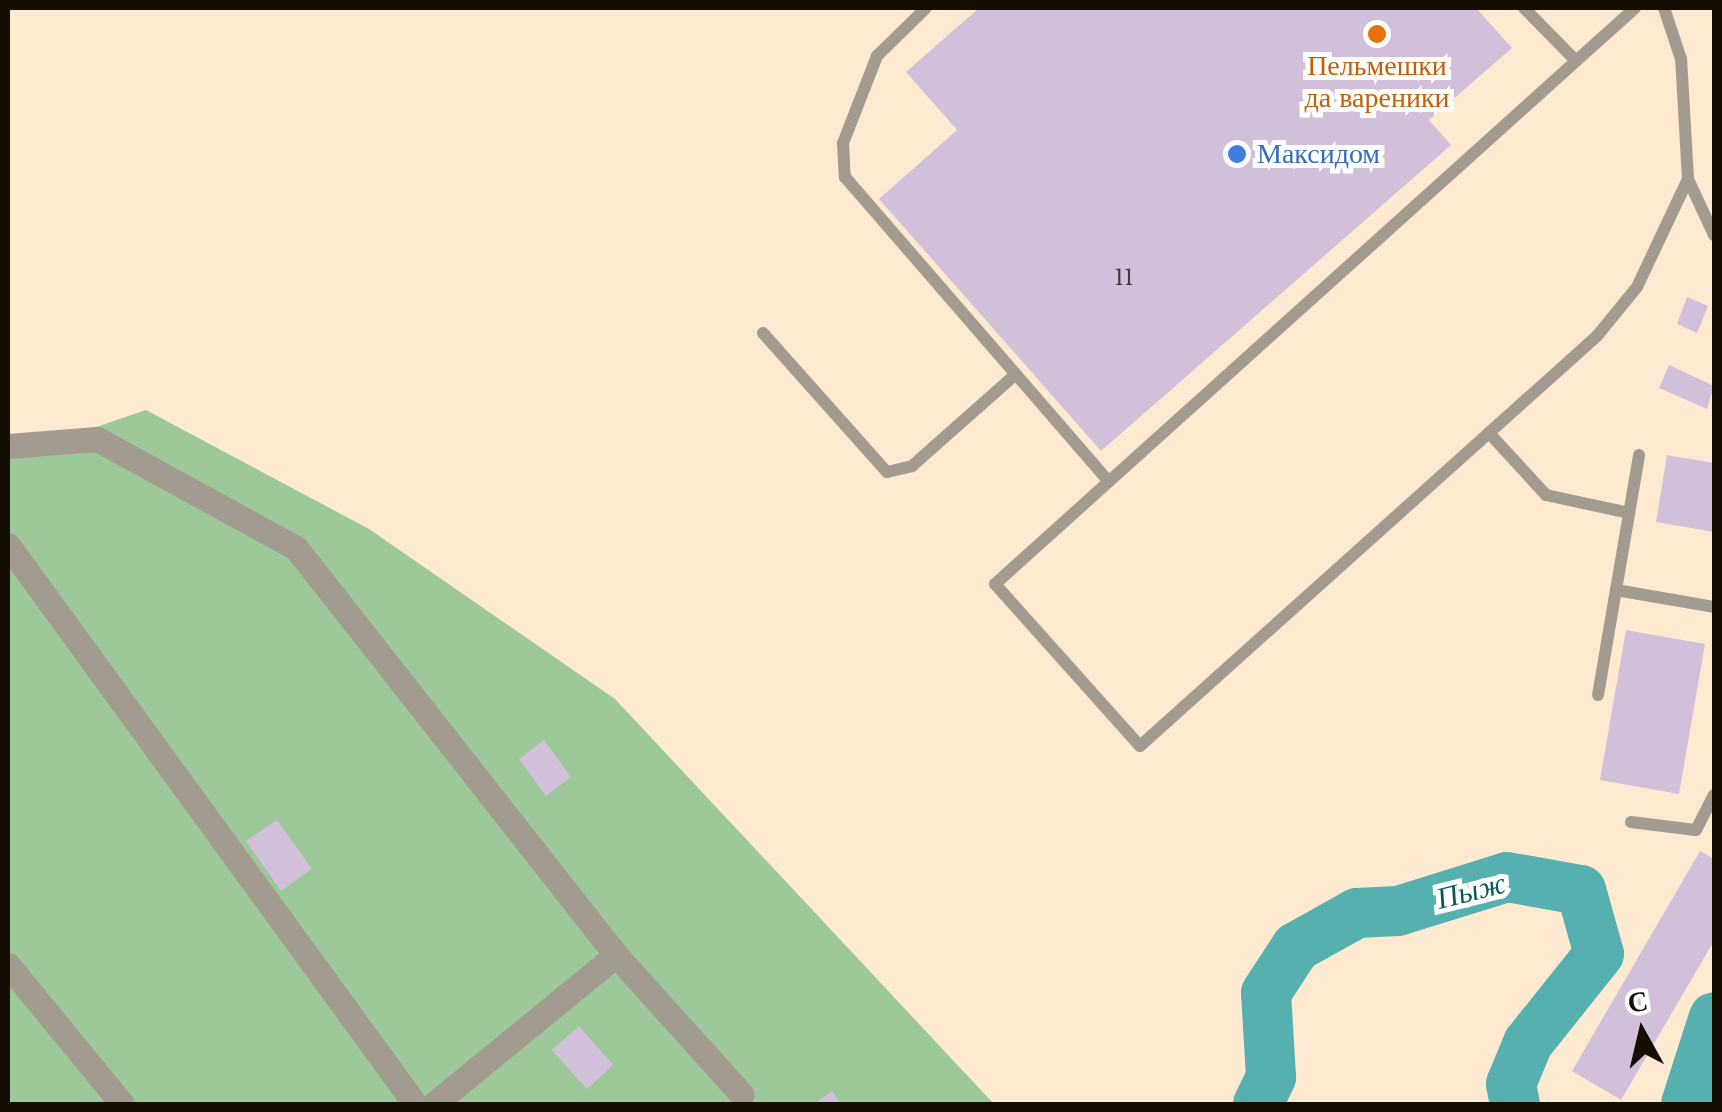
<!DOCTYPE html>
<meta charset="utf-8">
<style>
body{margin:0}
#map{position:relative;width:1722px;height:1112px;overflow:hidden;background:#feead0;font-family:"Libre Baskerville",serif}
div>[style]{position:absolute}
[style*='--x']{left:calc(var(--x)*1px);top:calc(var(--y)*1px);width:calc(var(--w)*1px);rotate:calc(var(--a)*1deg)}
.green>*{inset:0;background:#9dc99a}
.river>*{height:50px;margin:-25px;padding:0 25px;transform-origin:25px;border-radius:25px;background:#56b0b0}
.building>*{inset:0;background:#d2c0da}
.service>*{height:12px;margin:-6px;padding:0 6px;transform-origin:6px;border-radius:6px;background:#a39b90}
.minor>*{height:25px;margin:-12.5px;padding:0 12.5px;transform-origin:12.5px;border-radius:12.5px;background:#a39b90}
.dots>*{width:28px;height:28px;translate:-50% -50%;box-sizing:border-box;border:5px solid #fff;border-radius:50%}
span{translate:-50% -50%;white-space:nowrap;text-align:center;line-height:1.15;-webkit-text-stroke:10px #fff;paint-order:stroke}
.number-label{font-size:22px;color:#443a3a}
.number-label span{-webkit-text-stroke-width:0}
.food-label{font-size:28px;color:#c56008}
.shop-label{font-size:28px;color:#366cbe}
.left{translate:0 -50%;text-align:left}
.water-label{font-size:30px;color:#075959;font-style:italic}
.frame{position:absolute;inset:0;border:10px solid #140e05;pointer-events:none}
.north{position:absolute;left:1592px;top:982px;width:100px;height:100px;-webkit-text-stroke:8px #fff;paint-order:stroke;rotate:352deg;font-size:28px;font-weight:700;line-height:40px;text-align:center;color:#140e05}
.north::after{content:'';display:block;margin:auto;width:35px;height:45px;background:#140e05;clip-path:polygon(50% 0,100% 100%,50% 72%,0 100%)}
</style>
<div id="map">
<div class="green">
<div style="clip-path:polygon(146px 410px,369px 529px,615px 699px,993px 1103px,8px 1104px,8px 457px)"></div>
</div>
<div class="river">
<div style="--x:1258;--y:1104;--w:30;--a:-64"></div>
<div style="--x:1271;--y:1077;--w:84;--a:-93.4"></div>
<div style="--x:1266;--y:993;--w:55;--a:-56.9"></div>
<div style="--x:1296;--y:947;--w:70;--a:-29.1"></div>
<div style="--x:1357;--y:913;--w:41;--a:-2.8"></div>
<div style="--x:1398;--y:911;--w:114;--a:-17.3"></div>
<div style="--x:1507;--y:877;--w:75;--a:10"></div>
<div style="--x:1581;--y:890;--w:66;--a:74.3"></div>
<div style="--x:1599;--y:954;--w:114;--a:128.6"></div>
<div style="--x:1528;--y:1043;--w:44;--a:112.5"></div>
<div style="--x:1511;--y:1084;--w:20;--a:79"></div>
<div style="--x:1686;--y:1104;--w:91;--a:-72.2"></div>
</div>
<div class="building">
<div style="clip-path:polygon(979px 8px,1476px 8px,1512px 48px,1429px 120px,1451px 145px,1101px 451px,879px 199px,957px 130px,906px 72px)"></div>
<div style="clip-path:polygon(1687px 297px,1708px 306px,1697px 333px,1677px 324px)"></div>
<div style="clip-path:polygon(1669px 365px,1714px 386px,1707px 409px,1659px 388px)"></div>
<div style="clip-path:polygon(1667px 455px,1714px 463px,1714px 532px,1656px 522px)"></div>
<div style="clip-path:polygon(1626px 630px,1705px 644px,1679px 794px,1600px 780px)"></div>
<div style="clip-path:polygon(544px 740px,571px 777px,546px 796px,519px 759px)"></div>
<div style="clip-path:polygon(277px 820px,312px 869px,281px 891px,246px 841px)"></div>
<div style="clip-path:polygon(1700px 851px,1714px 859px,1714px 941px,1621px 1100px,1572px 1071px)"></div>
<div style="clip-path:polygon(579px 1026px,613px 1065px,587px 1089px,552px 1050px)"></div>
<div style="clip-path:polygon(832px 1091px,841px 1104px,814px 1104px)"></div>
</div>
<div class="service">
<div style="--x:926;--y:8;--w:69;--a:135.6"></div>
<div style="--x:877;--y:56;--w:93;--a:111.3"></div>
<div style="--x:843;--y:143;--w:34;--a:87"></div>
<div style="--x:845;--y:177;--w:403;--a:49.1"></div>
<div style="--x:1524;--y:8;--w:74;--a:45.5"></div>
<div style="--x:1635;--y:8;--w:861;--a:138.01"></div>
<div style="--x:995;--y:584;--w:217;--a:48.2"></div>
<div style="--x:1140;--y:746;--w:614;--a:-41.9"></div>
<div style="--x:1597;--y:336;--w:63;--a:-50.8"></div>
<div style="--x:1637;--y:287;--w:119;--a:-64.7"></div>
<div style="--x:1688;--y:179;--w:120;--a:-93.3"></div>
<div style="--x:1681;--y:59;--w:54;--a:-108.4"></div>
<div style="--x:1688;--y:179;--w:62;--a:65.1"></div>
<div style="--x:763;--y:333;--w:186;--a:48.3"></div>
<div style="--x:887;--y:472;--w:26;--a:-13"></div>
<div style="--x:912;--y:466;--w:137;--a:-41.5"></div>
<div style="--x:1489;--y:433;--w:84;--a:47.4"></div>
<div style="--x:1546;--y:495;--w:85;--a:12.2"></div>
<div style="--x:1616;--y:590;--w:137;--a:-80.3"></div>
<div style="--x:1598;--y:695;--w:107;--a:-80.3"></div>
<div style="--x:1616;--y:590;--w:99;--a:9.8"></div>
<div style="--x:1631;--y:822;--w:65;--a:7"></div>
<div style="--x:1696;--y:830;--w:39;--a:-63"></div>
</div>
<div class="minor">
<div style="--x:8;--y:446;--w:89;--a:-4.5"></div>
<div style="--x:97;--y:439;--w:227;--a:28.7"></div>
<div style="--x:296;--y:548;--w:518;--a:51.82"></div>
<div style="--x:616;--y:955;--w:188;--a:48"></div>
<div style="--x:8;--y:545;--w:691;--a:53.94"></div>
<div style="--x:8;--y:965;--w:180;--a:50.6"></div>
<div style="--x:434;--y:1104;--w:235;--a:-39.3"></div>
</div>
<div class="dots">
<div style="left:1377px;top:34px;background:#e8710a"></div>
<div style="left:1237px;top:154px;background:#3f7fe0"></div>
</div>
<div class="number-label">
<span style="left:1124px;top:278px">11</span>
</div>
<div class="food-label">
<span style="left:1377px;top:82px">Пельмешки<br>да вареники</span>
</div>
<div class="shop-label">
<span class="left" style="left:1257px;top:154px">Максидом</span>
</div>
<div class="water-label">
<span style="left:1471px;top:891px;rotate:-14deg">Пыж</span>
</div>
<div class="frame"></div>
<div class="north">С</div>
</div>
